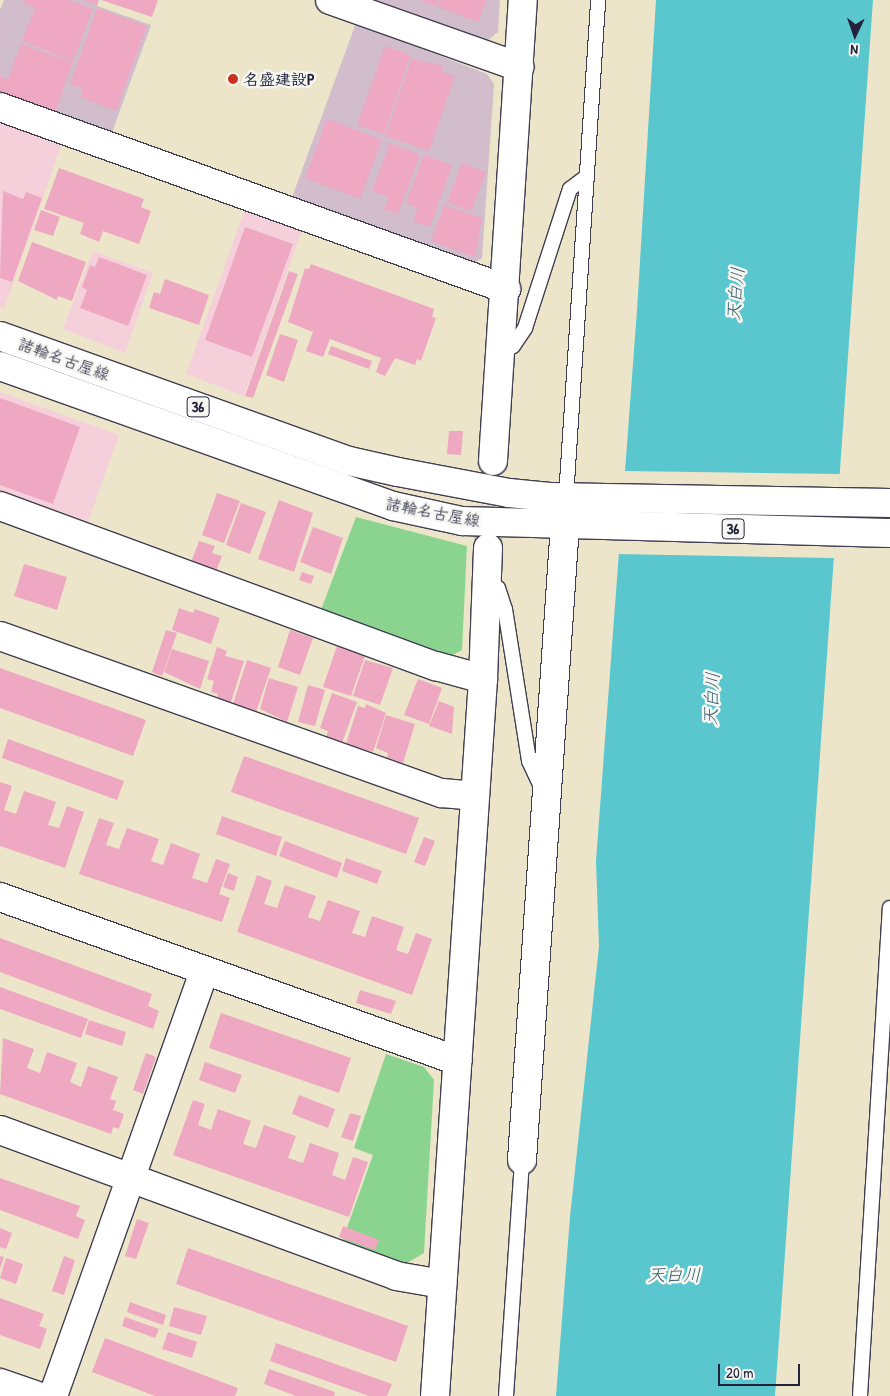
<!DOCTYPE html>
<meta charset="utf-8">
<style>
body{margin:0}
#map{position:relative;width:890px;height:1396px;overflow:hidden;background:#ede5c9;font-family:"Patrick Hand","Klee One",sans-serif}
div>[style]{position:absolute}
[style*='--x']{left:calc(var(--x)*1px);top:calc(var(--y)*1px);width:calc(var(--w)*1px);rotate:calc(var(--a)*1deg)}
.built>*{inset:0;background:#f5cfda}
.industrial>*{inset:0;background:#d1bdcb}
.green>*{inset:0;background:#8bd490}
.water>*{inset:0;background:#5ac7cf}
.pier>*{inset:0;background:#ede5c9}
.building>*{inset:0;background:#eea8c2}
.street-tunnel>*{height:28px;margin-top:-14px;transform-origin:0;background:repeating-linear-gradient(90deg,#c4bead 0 28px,transparent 0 42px)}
.roads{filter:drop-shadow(1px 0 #403f50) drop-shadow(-1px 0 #403f50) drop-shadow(0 1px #403f50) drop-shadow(0 -1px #403f50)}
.lane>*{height:14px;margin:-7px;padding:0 7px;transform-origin:7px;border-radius:7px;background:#fff}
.street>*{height:28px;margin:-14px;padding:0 14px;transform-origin:14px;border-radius:14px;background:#fff}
.primary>*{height:28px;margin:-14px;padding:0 14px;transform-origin:14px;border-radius:14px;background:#fff}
.dots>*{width:14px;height:14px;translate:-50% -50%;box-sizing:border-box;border:2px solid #f6f6f2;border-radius:50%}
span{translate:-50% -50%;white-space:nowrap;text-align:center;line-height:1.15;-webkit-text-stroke:5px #f6f6f2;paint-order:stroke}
.shield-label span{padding:1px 4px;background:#f6f6f2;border:1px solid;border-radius:4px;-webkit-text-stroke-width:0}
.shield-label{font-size:15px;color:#22223b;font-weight:700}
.poi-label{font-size:16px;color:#22223b;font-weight:700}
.left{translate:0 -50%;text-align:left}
.street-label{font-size:16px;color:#22223b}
.water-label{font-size:18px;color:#365c6f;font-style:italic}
.north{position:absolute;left:830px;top:10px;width:50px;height:50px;-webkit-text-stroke:4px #f6f6f2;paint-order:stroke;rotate:183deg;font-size:14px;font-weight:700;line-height:20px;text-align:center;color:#22223b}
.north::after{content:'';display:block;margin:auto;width:18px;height:22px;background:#22223b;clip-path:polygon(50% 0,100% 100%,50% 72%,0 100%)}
.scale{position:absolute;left:718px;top:1364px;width:82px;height:22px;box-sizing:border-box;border:2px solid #22223b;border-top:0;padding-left:6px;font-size:15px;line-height:18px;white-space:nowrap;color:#22223b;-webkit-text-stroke:4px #f6f6f2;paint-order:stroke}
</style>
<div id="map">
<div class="built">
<div style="clip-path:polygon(0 120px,62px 143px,4px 309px,0 307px)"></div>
<div style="clip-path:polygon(245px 209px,302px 230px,244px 396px,186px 374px)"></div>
<div style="clip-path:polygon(93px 251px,153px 273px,125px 353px,63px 329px)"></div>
<div style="clip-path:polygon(0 392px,119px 435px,85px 530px,0 498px)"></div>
</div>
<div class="industrial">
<div style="clip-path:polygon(4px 0,99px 0,97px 6px,151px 25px,111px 135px,0 95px,0 10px)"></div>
<div style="clip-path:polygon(375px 0,500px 0,498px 32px,488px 40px)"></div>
<div style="clip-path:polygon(356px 23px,487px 74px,494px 84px,482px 258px,471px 265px,291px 200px)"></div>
</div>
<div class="green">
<div style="clip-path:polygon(356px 517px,467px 546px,462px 650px,451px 656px,438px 658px,319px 615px)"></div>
<div style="clip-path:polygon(386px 1054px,424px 1067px,434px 1080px,424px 1253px,404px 1265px,342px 1242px,373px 1155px,354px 1148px)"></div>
</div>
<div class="water">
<div style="clip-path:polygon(656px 0,873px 0,775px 1396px,556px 1396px,570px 1217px,599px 946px,596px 861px,637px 310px)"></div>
</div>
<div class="pier">
<div style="clip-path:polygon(623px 471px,840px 474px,834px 558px,617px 554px)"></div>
</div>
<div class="building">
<div style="clip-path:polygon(24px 0,69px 0,93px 9px,73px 61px,22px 41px,35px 8px,23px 3px)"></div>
<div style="clip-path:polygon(84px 0,98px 0,97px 5px)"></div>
<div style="clip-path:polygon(101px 0,158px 0,152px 17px)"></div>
<div style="clip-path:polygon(420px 0,438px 0,436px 6px)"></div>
<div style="clip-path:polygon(440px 0,486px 0,478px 22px,438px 7px)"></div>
<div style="clip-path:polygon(97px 8px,147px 26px,116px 111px,80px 97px,83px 89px,70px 84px)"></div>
<div style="clip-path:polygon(21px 44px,73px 62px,56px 111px,0 91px,0 76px,8px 79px)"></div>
<div style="clip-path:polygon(385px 46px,411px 55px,384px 134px,357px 125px)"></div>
<div style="clip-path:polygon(412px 59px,444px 66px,441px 72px,455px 76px,429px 151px,385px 136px)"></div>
<div style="clip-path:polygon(327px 119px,382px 140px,360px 199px,305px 178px)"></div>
<div style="clip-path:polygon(390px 143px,420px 155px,398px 214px,384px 209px,389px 197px,372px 191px)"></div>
<div style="clip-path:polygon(424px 155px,452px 165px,430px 227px,413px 221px,418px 208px,406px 203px)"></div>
<div style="clip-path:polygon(462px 163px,486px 172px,471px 211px,447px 202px)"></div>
<div style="clip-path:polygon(59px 168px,144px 199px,141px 207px,151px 211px,139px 244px,103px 231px,99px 242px,80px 234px,84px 223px,44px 209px)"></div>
<div style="clip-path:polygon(3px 191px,23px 199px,26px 192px,42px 198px,12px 282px,0 278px)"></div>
<div style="clip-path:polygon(444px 205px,482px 218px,475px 257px,431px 241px)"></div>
<div style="clip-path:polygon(41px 210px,60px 217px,53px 236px,34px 230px)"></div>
<div style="clip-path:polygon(245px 227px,293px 244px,252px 357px,205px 340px)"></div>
<div style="clip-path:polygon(32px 242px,86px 262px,72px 301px,58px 296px,57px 300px,18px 281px)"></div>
<div style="clip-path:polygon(99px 257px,147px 275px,128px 326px,80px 308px,87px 290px,82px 287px,90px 265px,95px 267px)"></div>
<div style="clip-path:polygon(311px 264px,434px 309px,432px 317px,436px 318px,421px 361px,417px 359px,415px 365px,395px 358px,385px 376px,376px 372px,381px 358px,330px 339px,323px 357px,306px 351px,313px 332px,288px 322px,305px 268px,309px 269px)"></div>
<div style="clip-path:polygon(289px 271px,298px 274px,253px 398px,245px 396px)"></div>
<div style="clip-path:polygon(165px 279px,209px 295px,199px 325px,149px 308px,154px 292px,160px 294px)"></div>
<div style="clip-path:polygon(280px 334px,298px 340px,284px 382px,266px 375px)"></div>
<div style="clip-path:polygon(331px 346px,372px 361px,369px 369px,328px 354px)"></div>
<div style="clip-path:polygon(0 398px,80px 427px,53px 504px,0 485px)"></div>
<div style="clip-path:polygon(449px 431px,463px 431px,461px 455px,447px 454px)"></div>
<div style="clip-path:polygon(217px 493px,240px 501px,224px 543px,202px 535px)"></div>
<div style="clip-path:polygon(279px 500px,313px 513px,294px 572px,258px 559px)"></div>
<div style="clip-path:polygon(241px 503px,266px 512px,250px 554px,226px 545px)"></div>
<div style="clip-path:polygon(313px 527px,343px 538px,331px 574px,300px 562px)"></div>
<div style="clip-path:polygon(199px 541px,215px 546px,212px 553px,222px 556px,215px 574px,190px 565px)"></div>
<div style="clip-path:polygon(24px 564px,67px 577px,57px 610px,14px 596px)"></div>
<div style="clip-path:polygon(302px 572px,314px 576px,311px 584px,299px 580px)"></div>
<div style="clip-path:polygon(179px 608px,193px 613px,195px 609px,220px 618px,211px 644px,172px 630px)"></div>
<div style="clip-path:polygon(166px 630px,177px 633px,162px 676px,152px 672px)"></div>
<div style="clip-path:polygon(290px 630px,313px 638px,300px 675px,278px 667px)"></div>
<div style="clip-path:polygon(339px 640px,367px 650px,351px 696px,323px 687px)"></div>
<div style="clip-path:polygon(217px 647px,227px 651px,225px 656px,244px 661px,230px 705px,216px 701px,218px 694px,211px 692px,214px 681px,207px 679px)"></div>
<div style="clip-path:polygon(172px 649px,209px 661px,200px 689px,164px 672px)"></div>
<div style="clip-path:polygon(247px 660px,271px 668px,256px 712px,233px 704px)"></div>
<div style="clip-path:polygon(365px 660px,393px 668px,380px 705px,353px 696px)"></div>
<div style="clip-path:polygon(0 668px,146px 720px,133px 756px,0 708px)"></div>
<div style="clip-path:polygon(269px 678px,298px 687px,287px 722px,260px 709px)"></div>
<div style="clip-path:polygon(418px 679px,442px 688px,429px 724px,404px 715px)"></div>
<div style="clip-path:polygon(308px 685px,325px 690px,315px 726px,298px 722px)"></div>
<div style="clip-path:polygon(332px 693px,357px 702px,342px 743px,326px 738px,328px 731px,320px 728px)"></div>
<div style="clip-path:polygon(439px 701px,454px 707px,452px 734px,429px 726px)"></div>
<div style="clip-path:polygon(366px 704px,386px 713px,373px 752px,346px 744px,358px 706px,365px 708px)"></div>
<div style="clip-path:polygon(386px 715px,415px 724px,403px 763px,387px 758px,388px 753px,376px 748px)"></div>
<div style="clip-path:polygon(8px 739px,124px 781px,117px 800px,2px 758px)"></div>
<div style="clip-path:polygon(244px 756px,419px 818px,406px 854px,231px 792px)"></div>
<div style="clip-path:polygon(0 782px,12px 786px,4px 810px,16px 814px,24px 791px,56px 802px,48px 825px,59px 828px,67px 806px,84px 812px,65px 868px,0 846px)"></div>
<div style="clip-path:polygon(222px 816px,282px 837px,276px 856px,216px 834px)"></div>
<div style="clip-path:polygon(99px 818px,114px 823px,106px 845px,119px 849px,127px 828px,159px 839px,151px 861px,163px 865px,171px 843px,200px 854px,192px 878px,207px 883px,216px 859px,230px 864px,219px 894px,230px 898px,222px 922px,79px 874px)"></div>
<div style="clip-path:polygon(424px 837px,435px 841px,425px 866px,414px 862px)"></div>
<div style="clip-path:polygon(285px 841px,342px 863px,337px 878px,279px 856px)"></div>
<div style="clip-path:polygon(346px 858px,382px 871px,377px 884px,342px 871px)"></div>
<div style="clip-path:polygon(228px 873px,238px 877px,234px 891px,223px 887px)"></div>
<div style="clip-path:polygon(257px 875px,272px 881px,264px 904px,277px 908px,285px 885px,316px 896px,308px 917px,320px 921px,328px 900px,360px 911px,352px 933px,365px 937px,372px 916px,404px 927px,396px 950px,408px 954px,416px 933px,432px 939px,412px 995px,237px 932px)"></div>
<div style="clip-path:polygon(0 938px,152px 994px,148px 1006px,159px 1011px,153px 1029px,0 972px)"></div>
<div style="clip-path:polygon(0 987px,88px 1019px,81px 1038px,0 1009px)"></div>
<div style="clip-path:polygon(360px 990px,396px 1001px,391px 1014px,356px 1003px)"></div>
<div style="clip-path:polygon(221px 1013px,351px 1058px,339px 1093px,209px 1048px)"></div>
<div style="clip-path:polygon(89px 1020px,126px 1032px,122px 1046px,85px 1034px)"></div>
<div style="clip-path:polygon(3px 1038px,34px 1049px,27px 1068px,40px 1073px,47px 1052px,77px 1063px,70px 1082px,81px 1087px,88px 1066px,118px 1077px,110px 1099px,116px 1101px,113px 1110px,124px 1114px,119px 1129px,113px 1127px,111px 1134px,0 1094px)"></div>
<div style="clip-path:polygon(146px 1053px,156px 1057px,143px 1094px,133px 1090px)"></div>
<div style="clip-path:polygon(205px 1062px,242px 1075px,235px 1093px,199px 1080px)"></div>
<div style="clip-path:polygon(299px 1095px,335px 1109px,328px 1128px,292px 1114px)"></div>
<div style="clip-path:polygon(193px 1100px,205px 1104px,198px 1125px,211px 1130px,218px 1109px,251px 1121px,243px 1144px,256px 1148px,264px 1125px,296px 1136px,288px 1158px,303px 1163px,310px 1143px,339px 1153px,332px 1175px,345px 1180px,353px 1157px,368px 1162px,349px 1217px,173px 1155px)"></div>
<div style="clip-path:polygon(350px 1113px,361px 1116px,353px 1141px,341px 1137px)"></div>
<div style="clip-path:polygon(0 1178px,80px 1206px,76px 1216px,85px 1220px,78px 1239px,0 1210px)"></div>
<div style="clip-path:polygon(137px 1219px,149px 1223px,136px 1259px,125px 1256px)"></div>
<div style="clip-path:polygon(343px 1226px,379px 1240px,375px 1250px,339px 1237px)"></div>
<div style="clip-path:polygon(0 1228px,12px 1233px,6px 1249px,0 1247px)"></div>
<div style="clip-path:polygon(188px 1248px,408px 1326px,396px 1362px,176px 1284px)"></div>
<div style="clip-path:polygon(0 1256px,4px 1257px,0 1269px)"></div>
<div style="clip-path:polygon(64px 1256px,75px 1260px,64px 1295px,52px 1291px)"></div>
<div style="clip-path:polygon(6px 1258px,23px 1264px,16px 1284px,0 1278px)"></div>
<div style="clip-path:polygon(0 1298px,44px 1314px,39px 1326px,47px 1329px,40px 1349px,0 1335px)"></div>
<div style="clip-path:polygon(130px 1302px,166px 1315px,163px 1325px,127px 1312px)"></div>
<div style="clip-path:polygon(174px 1307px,207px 1316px,201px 1335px,169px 1326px)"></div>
<div style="clip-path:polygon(125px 1317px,159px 1329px,155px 1338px,122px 1326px)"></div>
<div style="clip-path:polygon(168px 1332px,197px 1342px,192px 1358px,162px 1349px)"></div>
<div style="clip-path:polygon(105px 1338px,238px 1388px,235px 1396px,155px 1396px,92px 1372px)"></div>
<div style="clip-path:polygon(276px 1343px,392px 1384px,387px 1396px,369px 1396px,270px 1361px)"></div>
<div style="clip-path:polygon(269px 1369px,335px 1392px,334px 1396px,296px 1396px,264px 1384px)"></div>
</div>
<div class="street-tunnel">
<div style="--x:488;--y:546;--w:85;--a:-86.6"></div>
</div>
<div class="roads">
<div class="lane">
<div style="--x:500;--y:354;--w:15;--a:-32"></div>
<div style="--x:513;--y:346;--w:22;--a:-56"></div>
<div style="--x:525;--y:328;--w:146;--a:-72.1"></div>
<div style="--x:570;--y:189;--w:21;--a:-37"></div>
<div style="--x:566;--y:498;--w:499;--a:-86.3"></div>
<div style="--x:487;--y:585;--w:11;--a:15"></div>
<div style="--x:498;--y:588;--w:22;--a:72"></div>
<div style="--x:505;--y:609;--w:154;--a:81"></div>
<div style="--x:529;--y:761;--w:31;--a:65"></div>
<div style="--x:506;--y:1396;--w:237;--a:-86.1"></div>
<div style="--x:860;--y:1396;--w:489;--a:-86.5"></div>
</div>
<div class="street">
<div style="--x:330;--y:0;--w:201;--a:19.5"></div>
<div style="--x:0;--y:107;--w:538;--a:19.78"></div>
<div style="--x:493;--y:461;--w:462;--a:-86.3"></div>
<div style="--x:0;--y:506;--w:464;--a:20.2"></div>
<div style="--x:436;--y:666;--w:49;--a:15.5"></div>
<div style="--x:0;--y:636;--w:469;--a:19.6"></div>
<div style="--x:442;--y:793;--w:32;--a:5"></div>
<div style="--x:0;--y:897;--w:486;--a:19.7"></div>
<div style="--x:0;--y:1130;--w:422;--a:20.2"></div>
<div style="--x:396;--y:1276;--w:47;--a:9.9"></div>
<div style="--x:522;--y:1160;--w:636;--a:-86.13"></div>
<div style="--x:0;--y:1383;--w:39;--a:19"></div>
<div style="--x:53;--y:1396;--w:451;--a:-70.4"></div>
<div style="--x:435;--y:1396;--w:719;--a:-86.17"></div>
<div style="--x:483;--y:679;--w:131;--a:-87.8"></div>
</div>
<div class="primary">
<div style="--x:0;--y:336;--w:371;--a:19.7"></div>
<div style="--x:349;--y:461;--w:50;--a:12.7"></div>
<div style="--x:398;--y:472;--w:113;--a:10.7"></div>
<div style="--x:509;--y:493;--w:41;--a:5.6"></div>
<div style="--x:550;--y:497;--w:340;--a:1"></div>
<div style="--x:0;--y:366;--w:417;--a:19.6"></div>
<div style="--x:393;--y:506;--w:71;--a:12.3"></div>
<div style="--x:462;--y:521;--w:428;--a:1.6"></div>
</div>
</div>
<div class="dots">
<div style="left:233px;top:79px;background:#c8321e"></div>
</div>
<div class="shield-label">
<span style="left:198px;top:407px">36</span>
<span style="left:733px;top:529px">36</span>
</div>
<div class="poi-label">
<span class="left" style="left:243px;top:79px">名盛建設P</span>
</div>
<div class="street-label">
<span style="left:64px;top:359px;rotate:20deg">諸輪名古屋線</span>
<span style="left:433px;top:512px;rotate:11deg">諸輪名古屋線</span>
</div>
<div class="water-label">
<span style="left:736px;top:294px;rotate:-85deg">天白川</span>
<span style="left:712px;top:699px;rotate:-87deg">天白川</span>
<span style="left:674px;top:1275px">天白川</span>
</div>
<div class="north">N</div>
<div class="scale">20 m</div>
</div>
